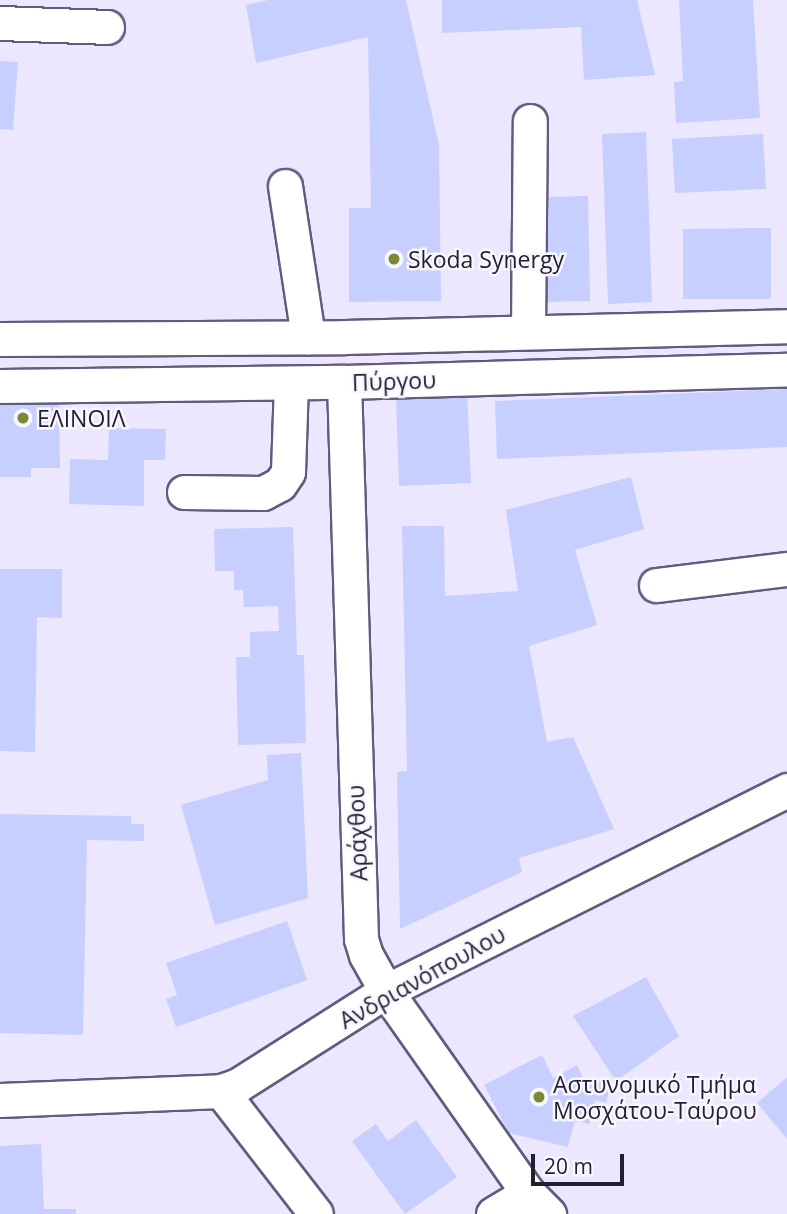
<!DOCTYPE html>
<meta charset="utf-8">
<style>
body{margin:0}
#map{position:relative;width:787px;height:1214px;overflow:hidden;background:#ece6ff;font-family:"Open Sans",sans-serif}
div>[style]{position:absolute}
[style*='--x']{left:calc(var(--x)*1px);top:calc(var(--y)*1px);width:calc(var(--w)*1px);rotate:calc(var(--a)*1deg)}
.building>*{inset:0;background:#c7cffe}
.roads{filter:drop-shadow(2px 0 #645a7d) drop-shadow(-2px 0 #645a7d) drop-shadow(0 2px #645a7d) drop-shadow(0 -2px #645a7d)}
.minor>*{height:33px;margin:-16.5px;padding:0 16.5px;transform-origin:16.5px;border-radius:16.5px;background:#fff}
.dots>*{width:19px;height:19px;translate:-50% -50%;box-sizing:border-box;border:4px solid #f8f6ff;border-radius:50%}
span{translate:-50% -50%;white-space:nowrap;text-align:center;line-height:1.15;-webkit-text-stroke:5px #f8f6ff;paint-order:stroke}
.poi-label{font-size:23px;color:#231f2e}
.left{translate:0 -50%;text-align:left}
.street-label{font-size:23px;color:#231f2e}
.scale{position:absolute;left:531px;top:1154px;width:93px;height:32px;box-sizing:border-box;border:4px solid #231f2e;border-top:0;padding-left:9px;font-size:21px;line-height:24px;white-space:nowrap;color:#231f2e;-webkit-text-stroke:5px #f8f6ff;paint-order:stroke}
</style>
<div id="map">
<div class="building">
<div style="clip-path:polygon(268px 0,406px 0,439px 145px,441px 301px,349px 302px,349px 208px,371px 208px,368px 37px,256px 63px,246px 5px)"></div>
<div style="clip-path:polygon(442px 0,637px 0,655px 75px,584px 80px,581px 27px,442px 33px)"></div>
<div style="clip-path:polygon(679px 0,753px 0,760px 118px,676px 123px,674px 82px,683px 81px)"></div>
<div style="clip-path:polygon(0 61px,18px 62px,13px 130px,0 129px)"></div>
<div style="clip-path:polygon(646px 132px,652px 302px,608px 304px,602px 134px)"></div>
<div style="clip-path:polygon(763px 134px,766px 189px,675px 193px,672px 139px)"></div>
<div style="clip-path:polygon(588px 196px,590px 301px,542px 302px,540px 197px)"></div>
<div style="clip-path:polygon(771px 228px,771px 299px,683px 299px,683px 229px)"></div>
<div style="clip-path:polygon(787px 389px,787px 447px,497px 459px,495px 401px)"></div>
<div style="clip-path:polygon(467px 394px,471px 483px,399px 486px,396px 397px)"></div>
<div style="clip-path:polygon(59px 404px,60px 468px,31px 468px,31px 477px,0 477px,0 405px)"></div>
<div style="clip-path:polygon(109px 428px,166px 429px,165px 460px,144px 460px,144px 506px,69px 504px,70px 459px,108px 460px)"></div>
<div style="clip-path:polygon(631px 477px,644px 529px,575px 550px,597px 625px,529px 646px,547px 742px,573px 737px,614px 829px,519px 858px,522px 872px,400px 929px,397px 772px,407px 771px,402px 526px,444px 526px,445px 596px,518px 591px,506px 510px)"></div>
<div style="clip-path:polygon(293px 527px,297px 655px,304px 655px,306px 743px,238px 745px,236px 657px,250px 657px,250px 632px,279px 631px,278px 606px,244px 607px,243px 590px,234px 590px,234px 571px,215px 571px,214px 529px)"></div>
<div style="clip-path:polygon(0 569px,62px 569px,62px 618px,37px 617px,35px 752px,0 751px)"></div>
<div style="clip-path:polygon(301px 753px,308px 898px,215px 925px,181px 805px,268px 780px,267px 755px)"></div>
<div style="clip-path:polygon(0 814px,131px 816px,131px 824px,144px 824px,144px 841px,87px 840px,83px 1035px,0 1033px)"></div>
<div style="clip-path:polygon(287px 921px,307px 980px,176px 1027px,166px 999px,177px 995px,166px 963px)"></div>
<div style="clip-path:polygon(646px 977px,679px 1036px,616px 1081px,573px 1016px)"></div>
<div style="clip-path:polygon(542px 1055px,553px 1078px,577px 1065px,583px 1078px,611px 1084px,606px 1103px,596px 1100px,589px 1124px,575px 1120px,568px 1147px,509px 1133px,484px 1085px)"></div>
<div style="clip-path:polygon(787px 1077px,787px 1139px,757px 1103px)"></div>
<div style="clip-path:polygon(416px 1120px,457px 1177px,405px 1214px,352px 1141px,376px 1124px,388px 1141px)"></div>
<div style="clip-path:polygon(41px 1144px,44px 1209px,76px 1209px,76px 1214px,0 1214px,0 1146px)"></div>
</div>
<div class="roads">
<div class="minor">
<div style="--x:0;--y:23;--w:107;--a:2.1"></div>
<div style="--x:285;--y:186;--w:153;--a:81.3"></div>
<div style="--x:528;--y:332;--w:211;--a:-89.5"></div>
<div style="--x:0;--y:339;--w:344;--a:-0.3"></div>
<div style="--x:344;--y:337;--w:443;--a:-1.4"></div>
<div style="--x:344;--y:382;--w:557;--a:88.25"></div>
<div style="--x:361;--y:939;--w:17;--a:73"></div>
<div style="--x:366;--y:955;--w:41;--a:60.9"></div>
<div style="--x:386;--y:991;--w:247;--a:54.9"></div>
<div style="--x:528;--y:1193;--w:30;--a:45"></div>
<div style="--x:0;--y:386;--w:344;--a:-0.7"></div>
<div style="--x:344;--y:382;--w:443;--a:-1.6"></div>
<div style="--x:184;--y:492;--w:79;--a:0.7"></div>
<div style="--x:263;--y:493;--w:19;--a:-28"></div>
<div style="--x:280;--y:484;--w:14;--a:-56"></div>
<div style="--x:288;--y:472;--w:89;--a:-88.1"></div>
<div style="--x:656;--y:585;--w:132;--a:-7"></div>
<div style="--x:221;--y:1091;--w:155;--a:52.3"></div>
<div style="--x:0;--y:1100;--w:221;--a:-2.3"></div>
<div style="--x:221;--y:1091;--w:18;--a:-19"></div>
<div style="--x:238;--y:1085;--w:175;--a:-32.4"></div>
<div style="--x:386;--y:991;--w:449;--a:-26.6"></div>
<div style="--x:493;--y:1214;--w:41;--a:-31"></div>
</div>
</div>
<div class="dots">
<div style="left:394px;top:259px;background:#7b8836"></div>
<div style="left:23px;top:418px;background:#7b8836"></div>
<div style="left:539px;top:1097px;background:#7b8836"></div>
</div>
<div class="poi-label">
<span class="left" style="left:408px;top:259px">Skoda Synergy</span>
<span class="left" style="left:37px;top:418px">ΕΛΙΝΟΙΛ</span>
<span class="left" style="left:553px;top:1097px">Αστυνομικό Τμήμα<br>Μοσχάτου-Ταύρου</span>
</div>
<div class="street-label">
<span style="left:394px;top:381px;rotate:-2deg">Πύργου</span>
<span style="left:357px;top:833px;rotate:-92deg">Αράχθου</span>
<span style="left:422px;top:977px;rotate:-29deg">Ανδριανόπουλου</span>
</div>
<div class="scale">20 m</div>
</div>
